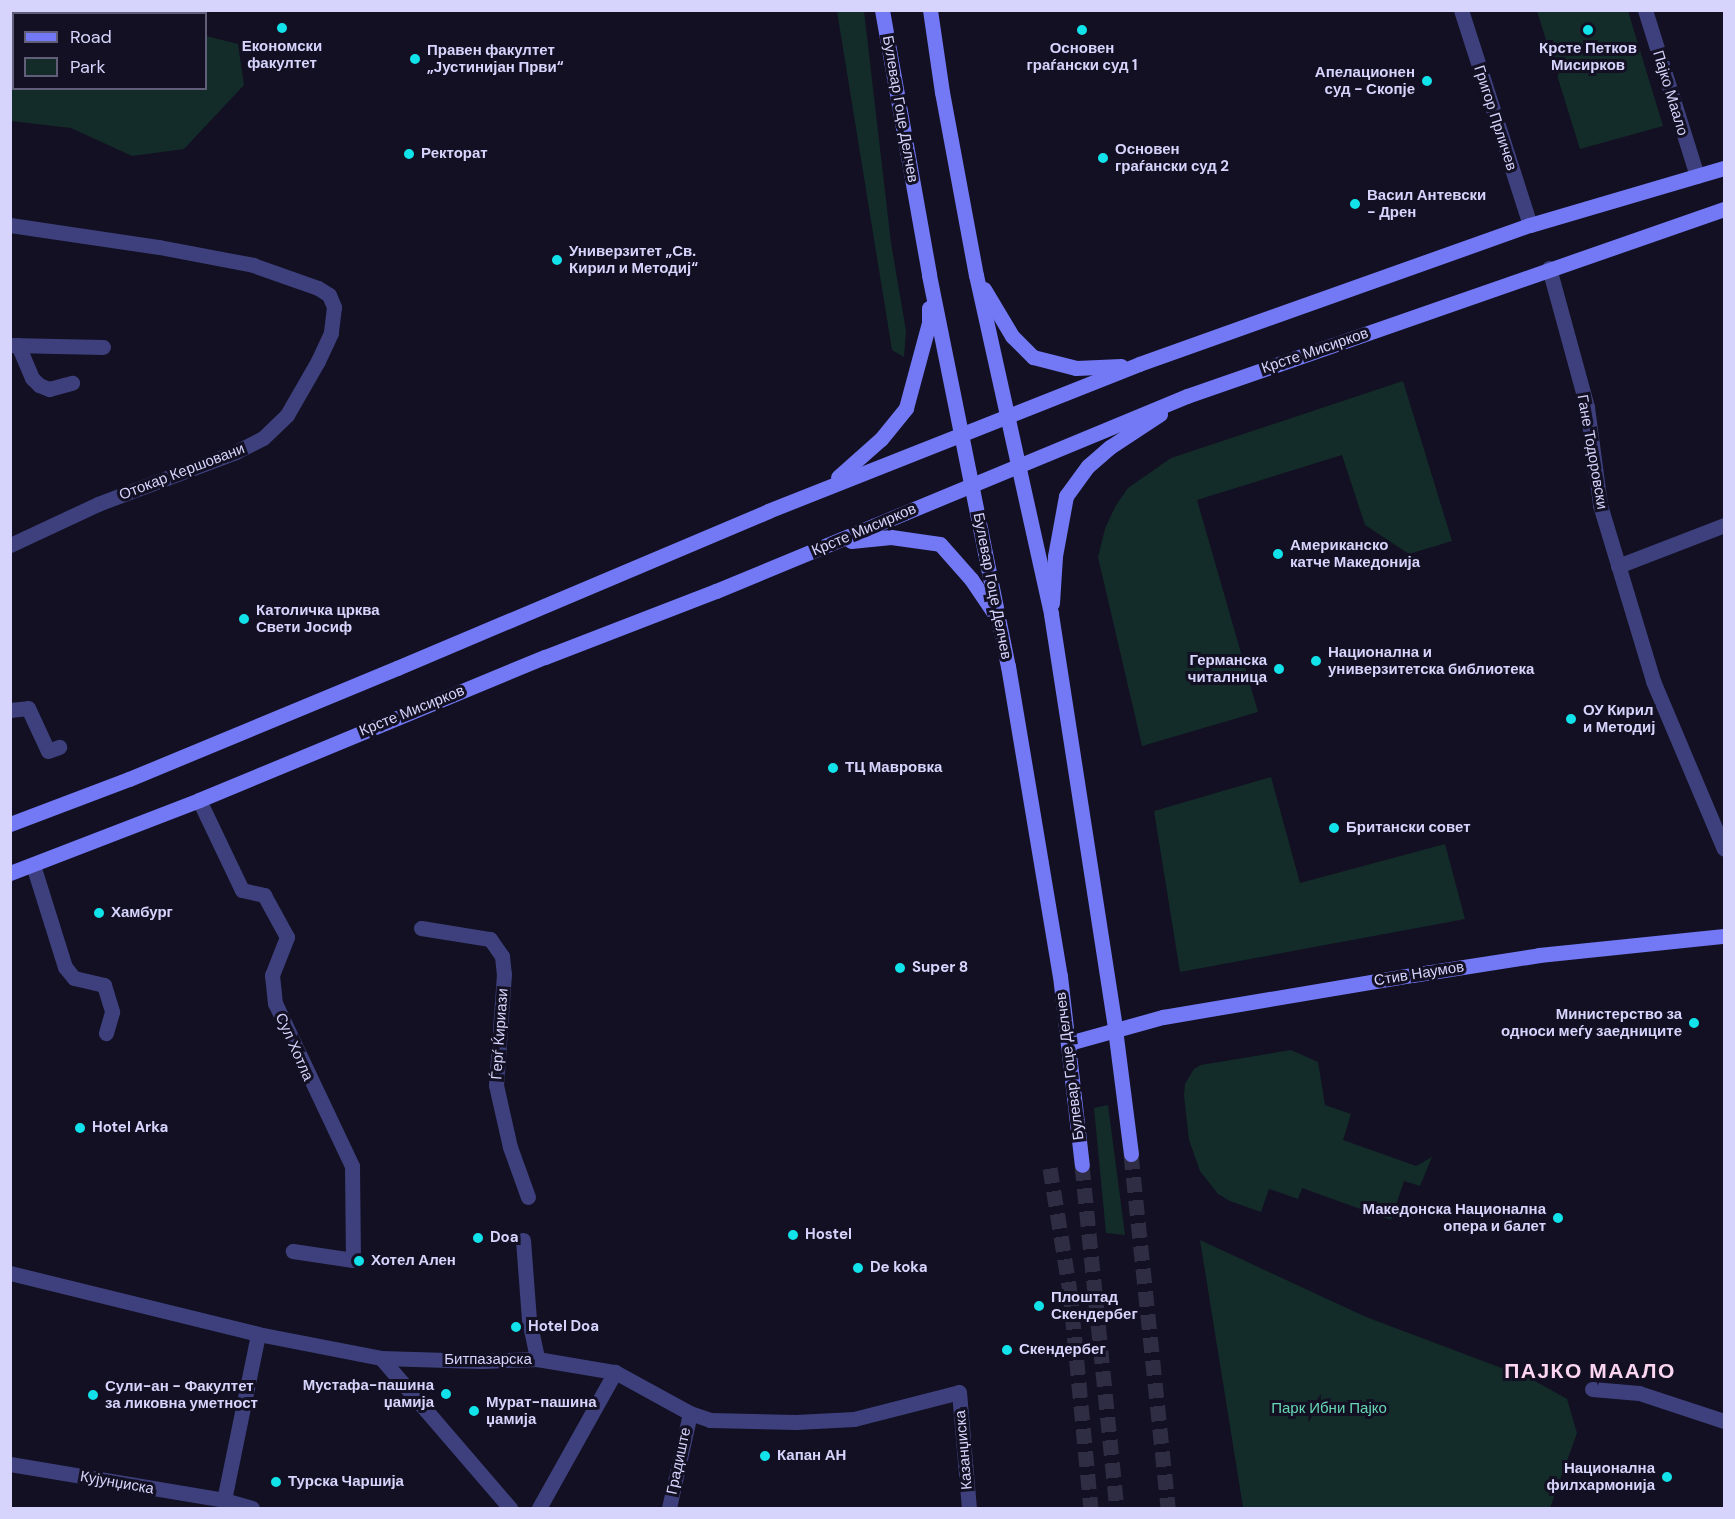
<!DOCTYPE html>
<meta charset="utf-8">
<style>
body{margin:0}
#map{position:relative;width:1735px;height:1519px;overflow:hidden;background:#121022;font-family:"DM Sans",sans-serif}
div>[style]{position:absolute}
[style*='--x']{left:calc(var(--x)*1px);top:calc(var(--y)*1px);width:calc(var(--w)*1px);rotate:calc(var(--a)*1deg)}
.green>*{inset:0;background:#132c29}
.street-tunnel>*{height:15px;margin-top:-7.5px;transform-origin:0;background:repeating-linear-gradient(90deg,#2f2d43 0 15px,transparent 0 23px)}
.secondary-tunnel>*{height:15px;margin-top:-7.5px;transform-origin:0;background:repeating-linear-gradient(90deg,#2f2d43 0 15px,transparent 0 23px)}
.street>*{height:15px;margin:-7.5px;padding:0 7.5px;transform-origin:7.5px;border-radius:7.5px;background:#3e407d}
.secondary>*{height:15px;margin:-7.5px;padding:0 7.5px;transform-origin:7.5px;border-radius:7.5px;background:#7378f4}
.dots>*{width:16px;height:16px;translate:-50% -50%;box-sizing:border-box;border:3px solid #121022;border-radius:50%}
span{translate:-50% -50%;white-space:nowrap;text-align:center;line-height:1.15;-webkit-text-stroke:6px #121022;paint-order:stroke}
.poi-label{font-size:15px;color:#d6d4fc;font-weight:700}
.left{translate:0 -50%;text-align:left}
.right{translate:-100% -50%;text-align:right}
.street-label{font-size:15px;color:#d6d4fc}
.park-label{font-size:15px;color:#66d6b3}
.district-label{font-size:21px;color:#fcd6f0;font-weight:700;letter-spacing:1.5px}
.frame{position:absolute;inset:0;border:12px solid #d6d4fc;pointer-events:none}
.legend{position:absolute;left:12px;top:12px;width:195px;height:78px;box-sizing:border-box;background:#121022;border:2px solid #605e79;margin:0;padding:8px 10px;list-style:none;font-size:18px;color:#d6d4fc}
.legend li{display:flex;align-items:center;gap:12px;height:30px}
.legend b{width:30px;border:2px solid #605e79}
</style>
<div id="map">
<div class="green">
<div style="clip-path:polygon(104px 10px,116px 13px,14px 14px,14px 88px,206px 88px,206px 36px,238px 44px,244px 85px,184px 149px,132px 156px,71px 128px,11px 121px,11px 11px)"></div>
<div style="clip-path:polygon(837px 11px,864px 11px,891px 243px,906px 331px,904px 357px,892px 350px)"></div>
<div style="clip-path:polygon(1537px 11px,1628px 11px,1663px 126px,1580px 149px)"></div>
<div style="clip-path:polygon(1403px 381px,1452px 541px,1409px 554px,1365px 525px,1342px 455px,1197px 500px,1258px 712px,1142px 746px,1098px 557px,1105px 529px,1115px 507px,1128px 488px,1171px 458px)"></div>
<div style="clip-path:polygon(1271px 777px,1300px 883px,1445px 844px,1465px 919px,1180px 972px,1154px 811px)"></div>
<div style="clip-path:polygon(1291px 1050px,1318px 1062px,1325px 1105px,1351px 1114px,1343px 1140px,1416px 1166px,1432px 1157px,1420px 1186px,1404px 1181px,1391px 1220px,1302px 1188px,1298px 1199px,1269px 1189px,1261px 1212px,1230px 1201px,1218px 1194px,1200px 1171px,1189px 1140px,1184px 1095px,1185px 1084px,1194px 1069px,1201px 1065px)"></div>
<div style="clip-path:polygon(1108px 1105px,1125px 1235px,1106px 1233px,1094px 1108px)"></div>
<div style="clip-path:polygon(1200px 1240px,1366px 1317px,1533px 1380px,1567px 1399px,1577px 1433px,1550px 1508px,1243px 1507px)"></div>
</div>
<div class="street-tunnel">
<div style="--x:1050;--y:1168;--w:125;--a:80.8"></div>
<div style="--x:1070;--y:1291;--w:218;--a:84.5"></div>
</div>
<div class="secondary-tunnel">
<div style="--x:1131;--y:1154;--w:356;--a:84"></div>
<div style="--x:1082;--y:1165;--w:345;--a:84.2"></div>
</div>
<div class="street">
<div style="--x:1461;--y:10;--w:226;--a:72.2"></div>
<div style="--x:1645;--y:10;--w:174;--a:72.6"></div>
<div style="--x:10;--y:225;--w:151;--a:8.4"></div>
<div style="--x:159;--y:247;--w:96;--a:10.8"></div>
<div style="--x:253;--y:265;--w:69;--a:19.5"></div>
<div style="--x:318;--y:288;--w:13;--a:32"></div>
<div style="--x:329;--y:295;--w:13;--a:67"></div>
<div style="--x:334;--y:307;--w:26;--a:97"></div>
<div style="--x:331;--y:333;--w:31;--a:115"></div>
<div style="--x:318;--y:361;--w:62;--a:119.9"></div>
<div style="--x:287;--y:415;--w:33;--a:136"></div>
<div style="--x:263;--y:438;--w:30;--a:153"></div>
<div style="--x:236;--y:452;--w:147;--a:159.4"></div>
<div style="--x:98;--y:504;--w:97;--a:155"></div>
<div style="--x:1549;--y:268;--w:144;--a:74.7"></div>
<div style="--x:1587;--y:407;--w:99;--a:82.4"></div>
<div style="--x:1600;--y:505;--w:184;--a:73.2"></div>
<div style="--x:1653;--y:681;--w:182;--a:67.1"></div>
<div style="--x:10;--y:345;--w:93;--a:1.2"></div>
<div style="--x:18;--y:345;--w:36;--a:67"></div>
<div style="--x:32;--y:378;--w:10;--a:45"></div>
<div style="--x:39;--y:385;--w:11;--a:22"></div>
<div style="--x:49;--y:389;--w:24;--a:-15"></div>
<div style="--x:1618;--y:566;--w:114;--a:-21.1"></div>
<div style="--x:10;--y:710;--w:18;--a:-6"></div>
<div style="--x:28;--y:708;--w:47;--a:65.1"></div>
<div style="--x:48;--y:751;--w:12;--a:-20"></div>
<div style="--x:199;--y:800;--w:100;--a:64.5"></div>
<div style="--x:242;--y:890;--w:23;--a:13"></div>
<div style="--x:264;--y:895;--w:48;--a:61.3"></div>
<div style="--x:287;--y:937;--w:41;--a:111.5"></div>
<div style="--x:272;--y:975;--w:28;--a:84"></div>
<div style="--x:275;--y:1003;--w:180;--a:64.7"></div>
<div style="--x:352;--y:1166;--w:94;--a:89.4"></div>
<div style="--x:353;--y:1260;--w:61;--a:-171.5"></div>
<div style="--x:33;--y:865;--w:107;--a:72.6"></div>
<div style="--x:65;--y:967;--w:14;--a:51"></div>
<div style="--x:74;--y:978;--w:31;--a:13"></div>
<div style="--x:104;--y:985;--w:28;--a:73"></div>
<div style="--x:112;--y:1012;--w:22;--a:106"></div>
<div style="--x:421;--y:928;--w:70;--a:9.1"></div>
<div style="--x:490;--y:939;--w:21;--a:55"></div>
<div style="--x:502;--y:956;--w:18;--a:84"></div>
<div style="--x:504;--y:974;--w:111;--a:94.1"></div>
<div style="--x:496;--y:1085;--w:64;--a:77.3"></div>
<div style="--x:510;--y:1147;--w:53;--a:70.2"></div>
<div style="--x:523;--y:1240;--w:80;--a:85.7"></div>
<div style="--x:529;--y:1320;--w:40;--a:78"></div>
<div style="--x:10;--y:1273;--w:255;--a:13.8"></div>
<div style="--x:258;--y:1334;--w:125;--a:11"></div>
<div style="--x:381;--y:1358;--w:100;--a:1.7"></div>
<div style="--x:481;--y:1361;--w:56;--a:-2"></div>
<div style="--x:537;--y:1359;--w:79;--a:9.5"></div>
<div style="--x:615;--y:1372;--w:85;--a:28.7"></div>
<div style="--x:690;--y:1413;--w:21;--a:19"></div>
<div style="--x:710;--y:1420;--w:86;--a:1.3"></div>
<div style="--x:796;--y:1422;--w:58;--a:-3"></div>
<div style="--x:854;--y:1419;--w:108;--a:-14.4"></div>
<div style="--x:959;--y:1392;--w:116;--a:85.1"></div>
<div style="--x:381;--y:1358;--w:198;--a:49.3"></div>
<div style="--x:1592;--y:1389;--w:47;--a:4.9"></div>
<div style="--x:1639;--y:1393;--w:89;--a:18.2"></div>
<div style="--x:10;--y:1464;--w:217;--a:9.5"></div>
<div style="--x:224;--y:1500;--w:29;--a:16"></div>
<div style="--x:224;--y:1500;--w:169;--a:-78.4"></div>
<div style="--x:539;--y:1508;--w:156;--a:-60.8"></div>
<div style="--x:669;--y:1508;--w:97;--a:-77.5"></div>
</div>
<div class="secondary">
<div style="--x:882;--y:10;--w:269;--a:79.9"></div>
<div style="--x:929;--y:275;--w:399;--a:78.6"></div>
<div style="--x:1008;--y:666;--w:314;--a:80.5"></div>
<div style="--x:1060;--y:976;--w:190;--a:83.4"></div>
<div style="--x:930;--y:10;--w:83;--a:81.7"></div>
<div style="--x:942;--y:92;--w:186;--a:79.5"></div>
<div style="--x:976;--y:275;--w:347;--a:77.5"></div>
<div style="--x:1051;--y:614;--w:420;--a:81.2"></div>
<div style="--x:1115;--y:1029;--w:126;--a:82.7"></div>
<div style="--x:984;--y:289;--w:55;--a:59.2"></div>
<div style="--x:1012;--y:336;--w:30;--a:45"></div>
<div style="--x:1033;--y:357;--w:44;--a:14.3"></div>
<div style="--x:1076;--y:368;--w:45;--a:-2.5"></div>
<div style="--x:838;--y:477;--w:57;--a:-41.5"></div>
<div style="--x:881;--y:439;--w:40;--a:-51"></div>
<div style="--x:906;--y:408;--w:88;--a:-74.9"></div>
<div style="--x:929;--y:323;--w:15;--a:-90"></div>
<div style="--x:851;--y:541;--w:40;--a:-5.7"></div>
<div style="--x:891;--y:537;--w:49;--a:8.1"></div>
<div style="--x:940;--y:544;--w:47;--a:48.5"></div>
<div style="--x:971;--y:579;--w:41;--a:55.9"></div>
<div style="--x:1052;--y:603;--w:47;--a:-86.3"></div>
<div style="--x:1055;--y:556;--w:61;--a:-79.6"></div>
<div style="--x:1066;--y:496;--w:37;--a:-54"></div>
<div style="--x:1088;--y:466;--w:29;--a:-41"></div>
<div style="--x:1110;--y:447;--w:60;--a:-33.4"></div>
<div style="--x:10;--y:824;--w:127;--a:-20.7"></div>
<div style="--x:129;--y:779;--w:290;--a:-22.5"></div>
<div style="--x:397;--y:668;--w:403;--a:-22.9"></div>
<div style="--x:768;--y:511;--w:399;--a:-21.6"></div>
<div style="--x:1139;--y:364;--w:415;--a:-19.6"></div>
<div style="--x:1530;--y:225;--w:202;--a:-16.4"></div>
<div style="--x:10;--y:873;--w:203;--a:-21.1"></div>
<div style="--x:199;--y:800;--w:374;--a:-22.5"></div>
<div style="--x:545;--y:657;--w:183;--a:-21.1"></div>
<div style="--x:716;--y:591;--w:510;--a:-22.49"></div>
<div style="--x:1187;--y:396;--w:569;--a:-19.2"></div>
<div style="--x:1069;--y:1043;--w:98;--a:-15.5"></div>
<div style="--x:1163;--y:1017;--w:253;--a:-9.6"></div>
<div style="--x:1412;--y:975;--w:129;--a:-8.9"></div>
<div style="--x:1539;--y:955;--w:186;--a:-5.9"></div>
</div>
<div class="dots">
<div style="left:282px;top:28px;background:#12e2ea"></div>
<div style="left:1082px;top:30px;background:#12e2ea"></div>
<div style="left:1588px;top:30px;background:#12e2ea"></div>
<div style="left:415px;top:59px;background:#12e2ea"></div>
<div style="left:1427px;top:81px;background:#12e2ea"></div>
<div style="left:409px;top:154px;background:#12e2ea"></div>
<div style="left:1103px;top:158px;background:#12e2ea"></div>
<div style="left:1355px;top:204px;background:#12e2ea"></div>
<div style="left:557px;top:260px;background:#12e2ea"></div>
<div style="left:1278px;top:554px;background:#12e2ea"></div>
<div style="left:244px;top:619px;background:#12e2ea"></div>
<div style="left:1316px;top:661px;background:#12e2ea"></div>
<div style="left:1279px;top:669px;background:#12e2ea"></div>
<div style="left:1571px;top:719px;background:#12e2ea"></div>
<div style="left:833px;top:768px;background:#12e2ea"></div>
<div style="left:1334px;top:828px;background:#12e2ea"></div>
<div style="left:99px;top:913px;background:#12e2ea"></div>
<div style="left:900px;top:968px;background:#12e2ea"></div>
<div style="left:1694px;top:1023px;background:#12e2ea"></div>
<div style="left:80px;top:1128px;background:#12e2ea"></div>
<div style="left:1558px;top:1218px;background:#12e2ea"></div>
<div style="left:793px;top:1235px;background:#12e2ea"></div>
<div style="left:478px;top:1238px;background:#12e2ea"></div>
<div style="left:359px;top:1261px;background:#12e2ea"></div>
<div style="left:858px;top:1268px;background:#12e2ea"></div>
<div style="left:1039px;top:1306px;background:#12e2ea"></div>
<div style="left:516px;top:1327px;background:#12e2ea"></div>
<div style="left:1007px;top:1350px;background:#12e2ea"></div>
<div style="left:446px;top:1394px;background:#12e2ea"></div>
<div style="left:93px;top:1395px;background:#12e2ea"></div>
<div style="left:474px;top:1411px;background:#12e2ea"></div>
<div style="left:765px;top:1456px;background:#12e2ea"></div>
<div style="left:1667px;top:1477px;background:#12e2ea"></div>
<div style="left:276px;top:1482px;background:#12e2ea"></div>
</div>
<div class="poi-label">
<span style="left:282px;top:55px">Економски<br>факултет</span>
<span style="left:1082px;top:57px">Основен<br>граѓански суд 1</span>
<span style="left:1588px;top:57px">Крсте Петков<br>Мисирков</span>
<span class="left" style="left:427px;top:59px">Правен факултет<br>„Јустинијан Први“</span>
<span class="right" style="left:1415px;top:81px">Апелационен<br>суд - Скопје</span>
<span class="left" style="left:1115px;top:158px">Основен<br>граѓански суд 2</span>
<span class="left" style="left:421px;top:154px">Ректорат</span>
<span class="left" style="left:1367px;top:204px">Васил Антевски<br>- Дрен</span>
<span class="left" style="left:569px;top:260px">Универзитет „Св.<br>Кирил и Методиј“</span>
<span class="left" style="left:1290px;top:554px">Американско<br>катче Македонија</span>
<span class="left" style="left:256px;top:619px">Католичка црква<br>Свети Јосиф</span>
<span class="left" style="left:1328px;top:661px">Национална и<br>универзитетска библиотека</span>
<span class="right" style="left:1267px;top:669px">Германска<br>читалница</span>
<span class="left" style="left:1583px;top:719px">ОУ Кирил<br>и Методиј</span>
<span class="left" style="left:845px;top:768px">ТЦ Мавровка</span>
<span class="left" style="left:1346px;top:828px">Британски совет</span>
<span class="left" style="left:111px;top:913px">Хамбург</span>
<span class="left" style="left:912px;top:968px">Super 8</span>
<span class="right" style="left:1682px;top:1023px">Министерство за<br>односи меѓу заедниците</span>
<span class="left" style="left:92px;top:1128px">Hotel Arka</span>
<span class="right" style="left:1546px;top:1218px">Македонска Национална<br>опера и балет</span>
<span class="left" style="left:805px;top:1235px">Hostel</span>
<span class="left" style="left:490px;top:1238px">Doa</span>
<span class="left" style="left:371px;top:1261px">Хотел Ален</span>
<span class="left" style="left:870px;top:1268px">De koka</span>
<span class="left" style="left:1051px;top:1306px">Плоштад<br>Скендербег</span>
<span class="left" style="left:528px;top:1327px">Hotel Doa</span>
<span class="left" style="left:1019px;top:1350px">Скендербег</span>
<span class="right" style="left:434px;top:1394px">Мустафа-пашина<br>џамија</span>
<span class="left" style="left:105px;top:1395px">Сули-ан - Факултет<br>за ликовна уметност</span>
<span class="left" style="left:486px;top:1411px">Мурат-пашина<br>џамија</span>
<span class="left" style="left:777px;top:1456px">Капан АН</span>
<span class="right" style="left:1655px;top:1477px">Национална<br>филхармонија</span>
<span class="left" style="left:288px;top:1482px">Турска Чаршија</span>
</div>
<div class="street-label">
<span style="left:1670px;top:93px;rotate:73deg">Пајко Маало</span>
<span style="left:900px;top:109px;rotate:80deg">Булевар Гоце Делчев</span>
<span style="left:1495px;top:118px;rotate:72deg">Григор Прличев</span>
<span style="left:1315px;top:351px;rotate:-19deg">Крсте Мисирков</span>
<span style="left:1592px;top:452px;rotate:80deg">Гане Тодоровски</span>
<span style="left:182px;top:472px;rotate:-21deg">Отокар Кершовани</span>
<span style="left:864px;top:530px;rotate:-23deg">Крсте Мисирков</span>
<span style="left:992px;top:586px;rotate:79deg">Булевар Гоце Делчев</span>
<span style="left:412px;top:711px;rotate:-22deg">Крсте Мисирков</span>
<span style="left:1419px;top:974px;rotate:-9deg">Стив Наумов</span>
<span style="left:500px;top:1034px;rotate:-86deg">Ѓерѓ Ќириази</span>
<span style="left:294px;top:1047px;rotate:66deg">Сул Хотла</span>
<span style="left:1070px;top:1066px;rotate:-97deg">Булевар Гоце Делчев</span>
<span style="left:488px;top:1360px">Битпазарска</span>
<span style="left:964px;top:1450px;rotate:-95deg">Казанџиска</span>
<span style="left:679px;top:1461px;rotate:-78deg">Градиште</span>
<span style="left:117px;top:1483px;rotate:10deg">Кујунџиска</span>
</div>
<div class="park-label">
<span style="left:1329px;top:1409px">Парк Ибни Пајко</span>
</div>
<div class="district-label">
<span style="left:1590px;top:1371px">ПАЈКО МААЛО</span>
</div>
<div class="frame"></div>
<ul class="legend">
<li><b style="height:8px;background:#7378f4"></b>Road</li>
<li><b style="height:16px;background:#132c29"></b>Park</li>
</ul>
</div>
